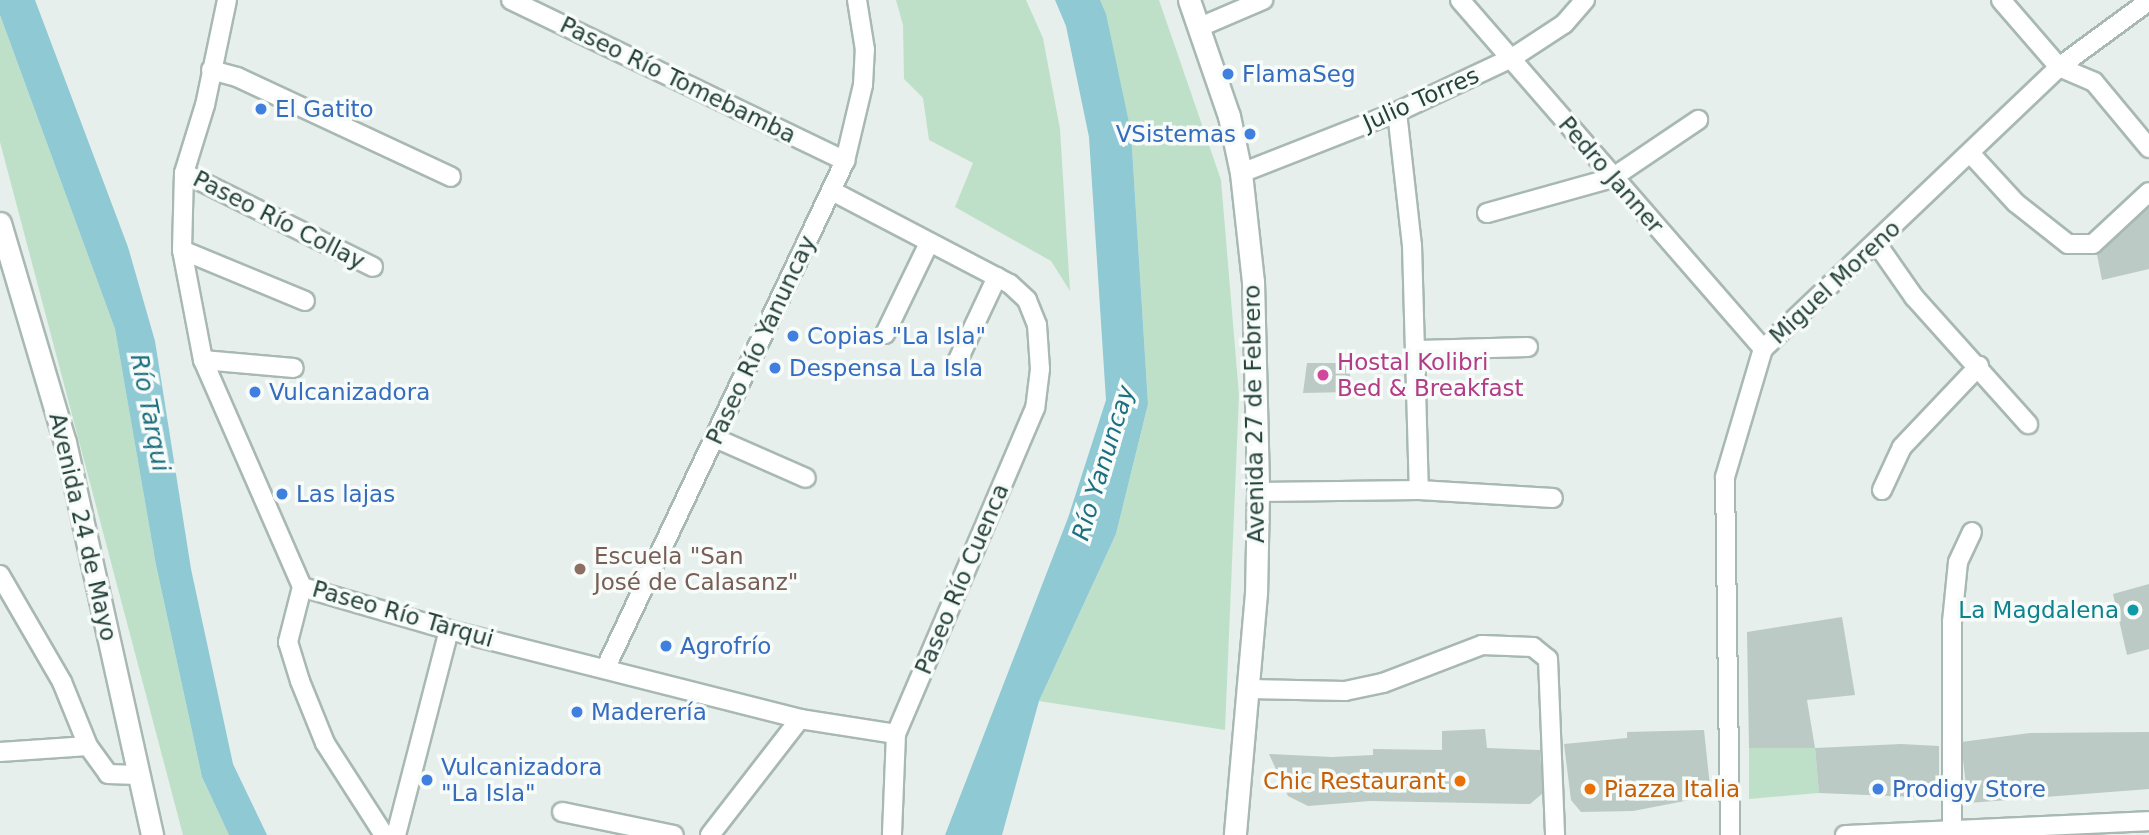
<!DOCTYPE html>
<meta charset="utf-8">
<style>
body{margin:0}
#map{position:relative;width:2149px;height:835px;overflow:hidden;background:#e6efeb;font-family:"DejaVu Sans",sans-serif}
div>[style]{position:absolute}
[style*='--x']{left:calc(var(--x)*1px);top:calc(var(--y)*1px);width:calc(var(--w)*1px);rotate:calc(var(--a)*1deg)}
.green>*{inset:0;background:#bfe0c8}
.water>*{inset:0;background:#8ec9d4}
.building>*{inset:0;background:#bbcac4}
.roads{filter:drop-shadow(2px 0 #a8b8b2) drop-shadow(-2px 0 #a8b8b2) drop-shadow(0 2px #a8b8b2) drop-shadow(0 -2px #a8b8b2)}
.street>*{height:18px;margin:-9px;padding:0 9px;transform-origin:9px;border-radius:9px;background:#fff}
.secondary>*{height:21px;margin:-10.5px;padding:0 10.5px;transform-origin:10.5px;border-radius:10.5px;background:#fff}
.dots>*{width:19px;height:19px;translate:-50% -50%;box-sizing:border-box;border:4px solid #f7fbf9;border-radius:50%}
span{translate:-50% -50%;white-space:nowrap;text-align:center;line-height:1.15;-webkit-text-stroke:7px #f7fbf9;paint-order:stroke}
.shop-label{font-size:23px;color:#366cbe}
.left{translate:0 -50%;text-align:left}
.right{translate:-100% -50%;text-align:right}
.street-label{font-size:23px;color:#24423a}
.hotel-label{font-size:23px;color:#b23c85}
.education-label{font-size:23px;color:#785e54}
.culture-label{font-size:23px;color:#0d838f}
.food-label{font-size:23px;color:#c56008}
.water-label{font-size:24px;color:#1c6f80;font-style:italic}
</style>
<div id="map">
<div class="green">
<div style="clip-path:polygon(896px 0,1026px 0,1043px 38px,1060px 129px,1070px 291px,1051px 261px,955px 207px,973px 163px,929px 140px,923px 98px,904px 79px,903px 25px)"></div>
<div style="clip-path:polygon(1100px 0,1159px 0,1221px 180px,1239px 395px,1225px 730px,1039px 701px,1116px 534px,1148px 404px,1131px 132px)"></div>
<div style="clip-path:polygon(0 15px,115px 329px,156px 565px,202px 777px,229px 835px,183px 835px,0 142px)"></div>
<div style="clip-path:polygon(1749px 748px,1815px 748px,1819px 793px,1749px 799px)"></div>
</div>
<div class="water">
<div style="clip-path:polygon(0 0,35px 0,128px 247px,155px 341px,191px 569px,233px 764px,267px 835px,229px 835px,202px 777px,156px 565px,115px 329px,0 15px)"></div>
<div style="clip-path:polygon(1055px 0,1100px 0,1106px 14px,1131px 132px,1148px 404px,1116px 534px,1039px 701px,1002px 835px,945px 835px,1068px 518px,1106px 400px,1089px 137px,1066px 26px)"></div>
</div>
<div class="building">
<div style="clip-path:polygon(2149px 203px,2149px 269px,2102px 280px,2095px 244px)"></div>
<div style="clip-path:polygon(1307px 363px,1350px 363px,1350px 392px,1303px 393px)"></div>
<div style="clip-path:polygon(2149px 584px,2149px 649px,2127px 655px,2113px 594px)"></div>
<div style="clip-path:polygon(1842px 617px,1855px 695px,1807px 700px,1815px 748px,1749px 748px,1747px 632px)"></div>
<div style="clip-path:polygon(1485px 729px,1487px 748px,1540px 750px,1543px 793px,1530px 804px,1370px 801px,1308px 806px,1288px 796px,1269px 754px,1332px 757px,1373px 755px,1373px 749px,1442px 750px,1442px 731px)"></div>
<div style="clip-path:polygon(1704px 730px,1711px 796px,1633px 811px,1581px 812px,1571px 800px,1564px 744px,1627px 738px,1627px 732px)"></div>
<div style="clip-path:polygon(2149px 732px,2149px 789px,1968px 803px,1961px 742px,2030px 733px)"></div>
<div style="clip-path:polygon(1901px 744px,1939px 746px,1939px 798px,1819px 793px,1815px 748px)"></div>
</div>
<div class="roads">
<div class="street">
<div style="--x:227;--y:0;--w:107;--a:101.8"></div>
<div style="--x:205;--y:105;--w:71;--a:107.2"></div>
<div style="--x:184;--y:173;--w:77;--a:91.5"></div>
<div style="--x:182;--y:250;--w:112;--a:79.2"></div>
<div style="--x:203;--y:360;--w:248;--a:66.4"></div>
<div style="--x:511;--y:0;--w:371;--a:25.7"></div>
<div style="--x:1460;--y:0;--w:462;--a:49"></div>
<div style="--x:2001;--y:0;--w:89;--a:49.1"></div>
<div style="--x:2059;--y:67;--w:38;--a:23"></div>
<div style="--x:2094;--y:82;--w:86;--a:50.2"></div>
<div style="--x:1200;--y:27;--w:69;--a:-23.2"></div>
<div style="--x:211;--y:70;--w:27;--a:15"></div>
<div style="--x:237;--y:77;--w:236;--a:25"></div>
<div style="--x:1397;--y:112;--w:134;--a:83.6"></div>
<div style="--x:1412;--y:245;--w:245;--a:88.4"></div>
<div style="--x:1970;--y:153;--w:68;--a:47.4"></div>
<div style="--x:2016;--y:203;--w:66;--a:38.3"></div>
<div style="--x:2068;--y:244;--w:25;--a:0"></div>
<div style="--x:2093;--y:244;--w:76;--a:-42.9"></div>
<div style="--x:184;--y:173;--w:211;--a:26.4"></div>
<div style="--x:1241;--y:173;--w:168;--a:-21.4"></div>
<div style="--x:1397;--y:112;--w:127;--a:-25.2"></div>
<div style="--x:1512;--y:58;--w:62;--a:-33.2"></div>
<div style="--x:1564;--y:24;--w:32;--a:-49"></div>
<div style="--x:832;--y:191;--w:201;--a:27.6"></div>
<div style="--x:1010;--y:284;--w:23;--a:43"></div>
<div style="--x:1027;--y:300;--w:27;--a:68"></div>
<div style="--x:1037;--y:325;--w:44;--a:86.1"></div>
<div style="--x:1040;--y:369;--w:39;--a:97"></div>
<div style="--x:1035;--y:408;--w:354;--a:113.1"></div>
<div style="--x:896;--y:734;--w:101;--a:92.3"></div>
<div style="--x:1487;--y:213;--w:130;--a:-15.6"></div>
<div style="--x:1612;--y:178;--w:104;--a:-34"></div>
<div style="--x:1877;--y:244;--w:65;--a:55.1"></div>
<div style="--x:1914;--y:297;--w:171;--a:48.1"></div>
<div style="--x:182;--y:250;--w:133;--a:22.5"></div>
<div style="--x:885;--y:334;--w:101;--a:-64.2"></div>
<div style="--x:1418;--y:350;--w:110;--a:-1.6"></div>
<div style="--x:203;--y:360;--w:91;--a:5"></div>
<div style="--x:957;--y:362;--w:94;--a:-64.8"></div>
<div style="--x:715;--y:438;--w:99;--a:23.7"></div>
<div style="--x:1882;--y:490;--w:47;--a:-65.1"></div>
<div style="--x:1902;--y:447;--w:112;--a:-46.5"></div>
<div style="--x:1258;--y:492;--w:161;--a:-0.7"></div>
<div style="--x:1419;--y:490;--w:134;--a:3.4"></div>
<div style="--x:0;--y:575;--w:124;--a:59.9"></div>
<div style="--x:62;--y:682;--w:69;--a:67.9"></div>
<div style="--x:88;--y:746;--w:34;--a:54"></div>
<div style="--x:108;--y:774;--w:30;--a:2"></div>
<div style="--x:302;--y:587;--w:153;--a:16.3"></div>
<div style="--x:449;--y:630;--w:362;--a:14.2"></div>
<div style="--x:800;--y:719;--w:97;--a:8.9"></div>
<div style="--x:302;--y:587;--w:57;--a:104.3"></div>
<div style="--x:288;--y:642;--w:41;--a:72.9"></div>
<div style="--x:300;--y:681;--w:67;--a:68"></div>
<div style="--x:325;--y:743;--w:109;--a:57.3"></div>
<div style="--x:606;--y:667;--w:560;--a:-64.72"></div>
<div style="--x:845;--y:161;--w:78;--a:-76.7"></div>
<div style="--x:863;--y:85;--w:35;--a:-87"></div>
<div style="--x:865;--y:50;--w:51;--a:-99.1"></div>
<div style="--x:1249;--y:689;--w:96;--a:1.2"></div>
<div style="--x:1345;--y:691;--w:39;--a:-12"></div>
<div style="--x:1383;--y:683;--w:106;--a:-21"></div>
<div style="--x:1482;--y:645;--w:51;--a:2.2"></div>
<div style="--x:1533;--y:647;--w:19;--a:39"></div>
<div style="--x:1548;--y:659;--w:176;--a:87.7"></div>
<div style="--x:0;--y:752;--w:88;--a:-3.9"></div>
<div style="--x:562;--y:812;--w:114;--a:11.6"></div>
<div style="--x:1952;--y:832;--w:210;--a:-90"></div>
<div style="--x:1952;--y:622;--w:60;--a:-84.3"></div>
<div style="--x:1958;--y:562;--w:33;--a:-65"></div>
<div style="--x:396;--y:835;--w:212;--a:-75.5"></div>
<div style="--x:710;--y:835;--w:147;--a:-52.2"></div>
<div style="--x:1730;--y:835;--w:358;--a:-90.8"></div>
<div style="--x:1725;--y:477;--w:134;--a:-73.5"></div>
<div style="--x:1763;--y:349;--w:409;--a:-43.6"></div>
<div style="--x:2059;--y:67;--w:112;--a:-36.3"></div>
<div style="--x:1845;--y:835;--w:304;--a:-2.6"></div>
</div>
<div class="secondary">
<div style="--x:1189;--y:0;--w:123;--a:71"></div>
<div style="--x:1229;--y:116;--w:58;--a:78.1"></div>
<div style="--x:1241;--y:173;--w:109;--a:83.7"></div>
<div style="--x:1253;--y:281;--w:211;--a:88.6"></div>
<div style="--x:1258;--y:492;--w:101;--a:91.1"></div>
<div style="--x:1256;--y:593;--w:243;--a:95"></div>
<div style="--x:0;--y:223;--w:228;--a:73.5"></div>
<div style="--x:65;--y:442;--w:403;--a:77.5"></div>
</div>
</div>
<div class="dots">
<div style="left:1228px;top:74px;background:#3f7fe0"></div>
<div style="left:261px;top:109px;background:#3f7fe0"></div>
<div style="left:1250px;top:134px;background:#3f7fe0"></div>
<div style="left:793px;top:336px;background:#3f7fe0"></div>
<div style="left:775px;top:368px;background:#3f7fe0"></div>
<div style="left:1323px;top:375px;background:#d1479c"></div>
<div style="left:255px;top:392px;background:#3f7fe0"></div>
<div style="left:282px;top:494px;background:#3f7fe0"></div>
<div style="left:580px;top:569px;background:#8d6e63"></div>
<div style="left:2133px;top:610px;background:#0f9aa8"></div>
<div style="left:666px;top:646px;background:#3f7fe0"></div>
<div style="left:577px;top:712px;background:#3f7fe0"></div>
<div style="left:427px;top:780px;background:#3f7fe0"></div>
<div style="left:1460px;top:781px;background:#e8710a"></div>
<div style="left:1590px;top:789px;background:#e8710a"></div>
<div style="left:1878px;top:789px;background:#3f7fe0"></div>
</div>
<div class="shop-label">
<span class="left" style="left:1242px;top:74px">FlamaSeg</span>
<span class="left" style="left:275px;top:109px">El Gatito</span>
<span class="right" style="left:1236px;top:134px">VSistemas</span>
<span class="left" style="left:807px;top:336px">Copias "La Isla"</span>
<span class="left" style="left:789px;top:368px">Despensa La Isla</span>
<span class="left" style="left:269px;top:392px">Vulcanizadora</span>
<span class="left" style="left:296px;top:494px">Las lajas</span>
<span class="left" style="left:680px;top:646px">Agrofrío</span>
<span class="left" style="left:591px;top:712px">Maderería</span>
<span class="left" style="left:441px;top:780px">Vulcanizadora<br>"La Isla"</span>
<span class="left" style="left:1892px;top:789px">Prodigy Store</span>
</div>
<div class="street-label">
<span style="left:678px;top:80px;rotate:26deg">Paseo Río Tomebamba</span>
<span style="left:1421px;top:99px;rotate:-24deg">Julio Torres</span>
<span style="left:1611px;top:175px;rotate:49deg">Pedro Janner</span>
<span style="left:279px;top:220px;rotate:27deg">Paseo Río Collay</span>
<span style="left:1835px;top:282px;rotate:-43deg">Miguel Moreno</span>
<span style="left:761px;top:340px;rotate:-65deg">Paseo Río Yanuncay</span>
<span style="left:1254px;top:414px;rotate:-91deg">Avenida 27 de Febrero</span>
<span style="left:83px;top:527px;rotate:77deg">Avenida 24 de Mayo</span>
<span style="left:962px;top:579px;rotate:-67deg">Paseo Río Cuenca</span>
<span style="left:403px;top:614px;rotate:16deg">Paseo Río Tarqui</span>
</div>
<div class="hotel-label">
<span class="left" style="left:1337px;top:375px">Hostal Kolibri<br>Bed &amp; Breakfast</span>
</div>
<div class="education-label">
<span class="left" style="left:594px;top:569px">Escuela "San<br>José de Calasanz"</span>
</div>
<div class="culture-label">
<span class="right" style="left:2119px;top:610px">La Magdalena</span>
</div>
<div class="food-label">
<span class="right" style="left:1446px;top:781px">Chic Restaurant</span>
<span class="left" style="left:1604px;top:789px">Piazza Italia</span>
</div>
<div class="water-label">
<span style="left:149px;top:413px;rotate:79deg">Río Tarqui</span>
<span style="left:1104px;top:463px;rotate:-73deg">Río Yanuncay</span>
</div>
</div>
